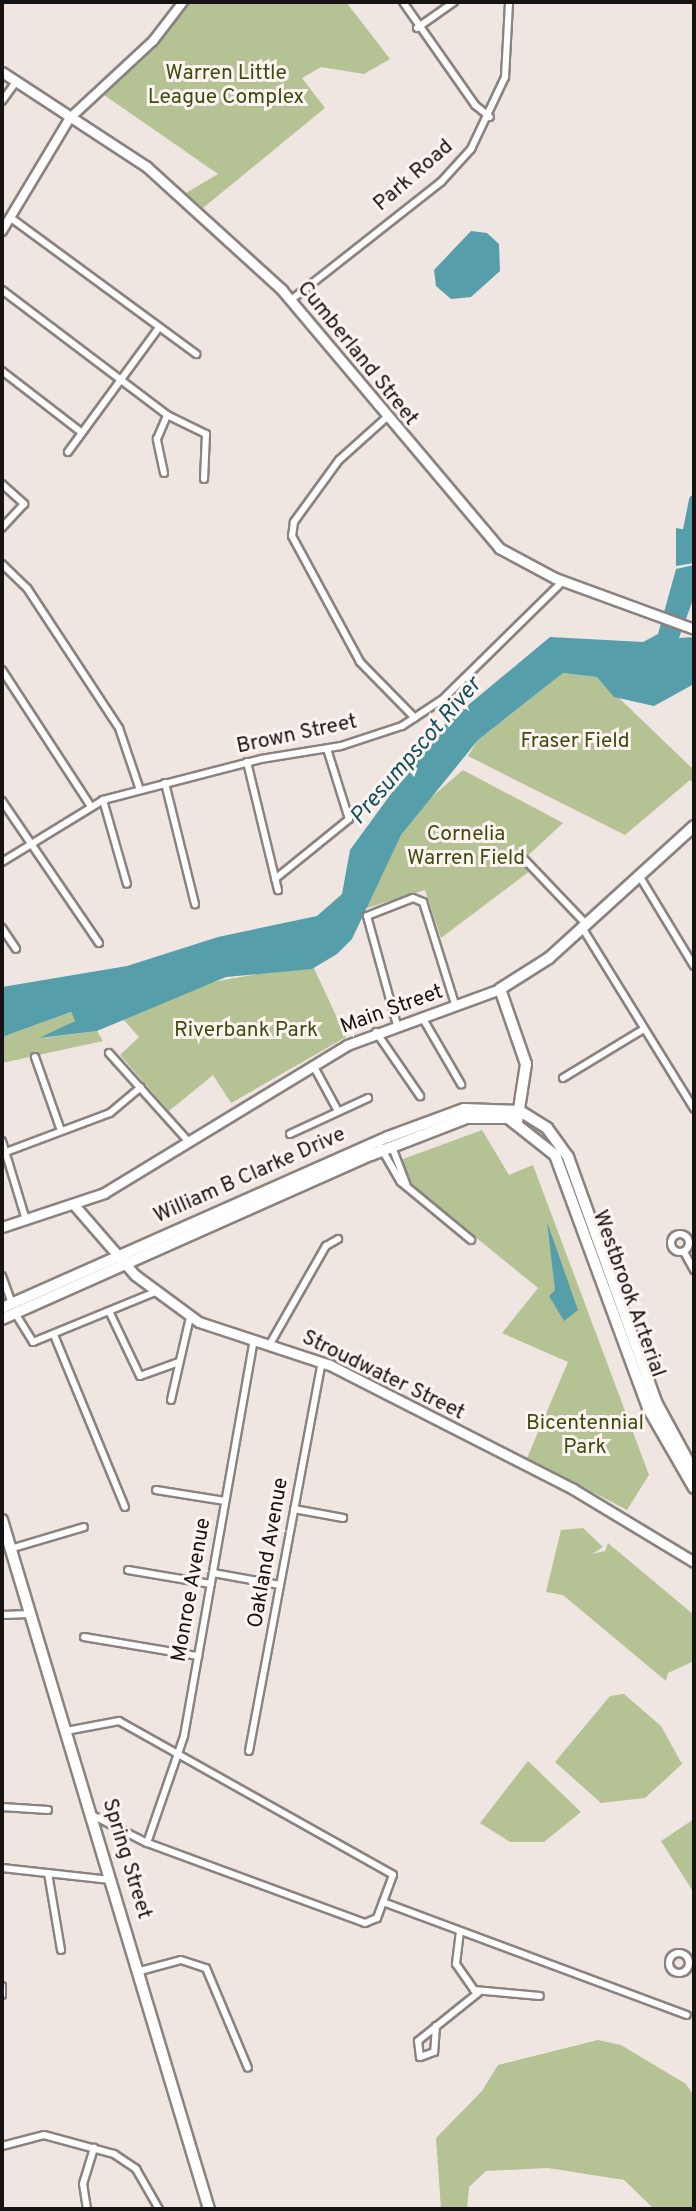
<!DOCTYPE html>
<style>
body{margin:0}
#map{position:relative;width:696px;height:2211px;overflow:hidden;background:#efe6e2;font-family:Overpass,sans-serif}
div>[style]{position:absolute}
[style*='--x']{left:calc(var(--x)*1px);top:calc(var(--y)*1px);width:calc(var(--w)*1px);rotate:calc(var(--a)*1deg)}
.green>*{inset:0;background:#b5c294}
.water>*{inset:0;background:#569faa}
.river>*{height:10px;margin:-5px;padding:0 5px;transform-origin:5px;border-radius:5px;background:#569faa}
.roads{filter:drop-shadow(2px 0 #8b837f) drop-shadow(-2px 0 #8b837f) drop-shadow(0 2px #8b837f) drop-shadow(0 -2px #8b837f)}
.minor>*{height:6px;margin:-3px;padding:0 3px;transform-origin:3px;border-radius:3px;background:#fff}
.minor>.ring{margin:-3px;padding:0;box-sizing:content-box;background:none;border:6px solid #fff;border-radius:50%}
.tertiary>*{height:8px;margin:-4px;padding:0 4px;transform-origin:4px;border-radius:4px;background:#fff}
.secondary>*{height:9px;margin:-4.5px;padding:0 4.5px;transform-origin:4.5px;border-radius:4.5px;background:#fff}
.primary>*{height:10px;margin:-5px;padding:0 5px;transform-origin:5px;border-radius:5px;background:#fff}
.trunk>*{height:10px;margin:-5px;padding:0 5px;transform-origin:5px;border-radius:5px;background:#fff}
span{translate:-50% -50%;white-space:nowrap;text-align:center;line-height:1.15;-webkit-text-stroke:6px #fdf3f0;paint-order:stroke}
.park-label{font-size:21px;color:#3f4c0f}
.street-label{font-size:21px;color:#171312}
.water-label{font-size:23px;color:#12525b;font-style:italic}
.frame{position:absolute;inset:0;border:4px solid #171312;pointer-events:none}
</style>
<div id="map">
<div class="green">
<div style="clip-path:polygon(190px 2px,346px 2px,390px 59px,364px 74px,321px 67px,302px 78px,325px 108px,203px 208px,186px 193px,218px 174px,104px 95px,156px 47px)"></div>
<div style="clip-path:polygon(563px 673px,597px 677px,694px 770px,694px 784px,690px 780px,625px 835px,468px 756px,478px 740px)"></div>
<div style="clip-path:polygon(463px 770px,563px 823px,522px 861px,530px 871px,441px 938px,425px 890px,364px 909px,371px 880px,420px 807px)"></div>
<div style="clip-path:polygon(312px 964px,346px 1037px,231px 1103px,213px 1075px,169px 1111px,120px 1055px,139px 1037px,121px 1017px,207px 983px)"></div>
<div style="clip-path:polygon(71px 1012px,75px 1021px,42px 1038px,97px 1031px,103px 1041px,2px 1063px,2px 1037px)"></div>
<div style="clip-path:polygon(482px 1130px,509px 1175px,533px 1165px,649px 1475px,627px 1510px,527px 1458px,568px 1362px,502px 1333px,538px 1288px,387px 1165px)"></div>
<div style="clip-path:polygon(583px 1528px,603px 1547px,592px 1554px,605px 1551px,608px 1543px,694px 1615px,694px 1661px,668px 1673px,666px 1681px,563px 1595px,546px 1592px,561px 1530px)"></div>
<div style="clip-path:polygon(624px 1694px,661px 1726px,682px 1764px,645px 1798px,601px 1803px,555px 1762px,610px 1696px)"></div>
<div style="clip-path:polygon(528px 1761px,581px 1812px,544px 1842px,510px 1842px,480px 1823px)"></div>
<div style="clip-path:polygon(694px 1819px,694px 1893px,661px 1841px)"></div>
<div style="clip-path:polygon(598px 2040px,621px 2045px,686px 2084px,694px 2096px,694px 2209px,654px 2209px,624px 2180px,548px 2168px,486px 2171px,469px 2187px,467px 2209px,441px 2209px,436px 2138px,482px 2091px,498px 2065px)"></div>
</div>
<div class="water">
<div style="clip-path:polygon(471px 231px,487px 233px,499px 244px,500px 271px,471px 297px,451px 299px,436px 286px,434px 270px)"></div>
<div style="clip-path:polygon(676px 528px,692px 531px,694px 563px,676px 566px)"></div>
<div style="clip-path:polygon(694px 565px,694px 597px,679px 638px,694px 637px,694px 684px,654px 706px,614px 697px,597px 677px,563px 673px,478px 740px,401px 835px,352px 939px,337px 954px,312px 969px,226px 977px,97px 1031px,39px 1038px,75px 1021px,71px 1012px,2px 1037px,2px 987px,127px 966px,218px 937px,317px 916px,342px 894px,350px 850px,437px 731px,550px 637px,643px 642px,658px 634px,676px 569px)"></div>
<div style="clip-path:polygon(547px 1222px,578px 1310px,564px 1321px,549px 1296px,555px 1290px)"></div>
</div>
<div class="river">
<div style="--x:686;--y:540;--w:41;--a:-78.7"></div>
</div>
<div class="roads">
<div class="minor">
<div style="--x:403;--y:2;--w:126;--a:55"></div>
<div style="--x:475;--y:105;--w:19;--a:39"></div>
<div style="--x:417;--y:28;--w:45;--a:-35.1"></div>
<div style="--x:2;--y:101;--w:24;--a:-54"></div>
<div style="--x:11;--y:218;--w:230;--a:36.3"></div>
<div style="--x:2;--y:290;--w:207;--a:37.1"></div>
<div style="--x:167;--y:415;--w:43;--a:26"></div>
<div style="--x:206;--y:434;--w:45;--a:92.5"></div>
<div style="--x:291;--y:300;--w:191;--a:-38.2"></div>
<div style="--x:441;--y:182;--w:45;--a:-47.7"></div>
<div style="--x:471;--y:149;--w:80;--a:-64.7"></div>
<div style="--x:505;--y:77;--w:75;--a:-86.9"></div>
<div style="--x:2;--y:371;--w:100;--a:37.7"></div>
<div style="--x:387;--y:417;--w:64;--a:138.1"></div>
<div style="--x:339;--y:460;--w:77;--a:126"></div>
<div style="--x:294;--y:522;--w:14;--a:98"></div>
<div style="--x:292;--y:536;--w:143;--a:61.6"></div>
<div style="--x:360;--y:662;--w:78;--a:45.5"></div>
<div style="--x:68;--y:452;--w:152;--a:-53.8"></div>
<div style="--x:164;--y:473;--w:35;--a:-102"></div>
<div style="--x:157;--y:439;--w:26;--a:-67"></div>
<div style="--x:2;--y:484;--w:30;--a:42"></div>
<div style="--x:24;--y:504;--w:33;--a:133"></div>
<div style="--x:2;--y:564;--w:35;--a:44"></div>
<div style="--x:27;--y:588;--w:168;--a:56.7"></div>
<div style="--x:119;--y:728;--w:65;--a:71.3"></div>
<div style="--x:2;--y:670;--w:161;--a:56.9"></div>
<div style="--x:247;--y:762;--w:132;--a:76.4"></div>
<div style="--x:165;--y:783;--w:125;--a:76.1"></div>
<div style="--x:103;--y:800;--w:87;--a:74.1"></div>
<div style="--x:2;--y:801;--w:172;--a:55.7"></div>
<div style="--x:525;--y:860;--w:90;--a:46.4"></div>
<div style="--x:2;--y:862;--w:119;--a:-31.5"></div>
<div style="--x:103;--y:800;--w:163;--a:-14.5"></div>
<div style="--x:261;--y:759;--w:81;--a:-9.2"></div>
<div style="--x:341;--y:746;--w:64;--a:-18.2"></div>
<div style="--x:402;--y:726;--w:49;--a:-33.4"></div>
<div style="--x:443;--y:699;--w:168;--a:-44.5"></div>
<div style="--x:640;--y:877;--w:104;--a:58.8"></div>
<div style="--x:275;--y:879;--w:95;--a:-39"></div>
<div style="--x:349;--y:819;--w:73;--a:-107.4"></div>
<div style="--x:2;--y:928;--w:25;--a:56"></div>
<div style="--x:583;--y:929;--w:211;--a:58.3"></div>
<div style="--x:422;--y:1017;--w:78;--a:59.8"></div>
<div style="--x:397;--y:1025;--w:113;--a:-105.4"></div>
<div style="--x:367;--y:916;--w:49;--a:-21.4"></div>
<div style="--x:413;--y:898;--w:11;--a:22"></div>
<div style="--x:423;--y:902;--w:110;--a:72.6"></div>
<div style="--x:376;--y:1032;--w:78;--a:55.5"></div>
<div style="--x:109;--y:1053;--w:117;--a:48.1"></div>
<div style="--x:35;--y:1057;--w:78;--a:70.6"></div>
<div style="--x:313;--y:1065;--w:52;--a:61.5"></div>
<div style="--x:563;--y:1078;--w:95;--a:-31.2"></div>
<div style="--x:290;--y:1134;--w:86;--a:-24.8"></div>
<div style="--x:2;--y:1141;--w:83;--a:73.1"></div>
<div style="--x:392;--y:1147;--w:40;--a:69"></div>
<div style="--x:381;--y:1148;--w:39;--a:60"></div>
<div style="--x:401;--y:1182;--w:91;--a:39.6"></div>
<div style="--x:6;--y:1152;--w:111;--a:-20.6"></div>
<div style="--x:110;--y:1113;--w:40;--a:-40"></div>
<div class="ring" style="left:671px;top:1234px;width:12px;height:12px"></div>
<div style="--x:684;--y:1252;--w:21;--a:61"></div>
<div style="--x:2;--y:1276;--w:29;--a:70"></div>
<div style="--x:109;--y:1311;--w:72;--a:64.5"></div>
<div style="--x:140;--y:1376;--w:41;--a:-19.7"></div>
<div style="--x:15;--y:1313;--w:34;--a:58"></div>
<div style="--x:33;--y:1342;--w:132;--a:-22.3"></div>
<div style="--x:54;--y:1335;--w:186;--a:67.6"></div>
<div style="--x:270;--y:1344;--w:113;--a:-60.3"></div>
<div style="--x:326;--y:1246;--w:14;--a:-30"></div>
<div style="--x:171;--y:1400;--w:85;--a:-77.1"></div>
<div style="--x:156;--y:1490;--w:70;--a:9.1"></div>
<div style="--x:294;--y:1509;--w:50;--a:10.4"></div>
<div style="--x:10;--y:1549;--w:77;--a:-16.6"></div>
<div style="--x:128;--y:1570;--w:84;--a:9.6"></div>
<div style="--x:213;--y:1573;--w:68;--a:10.2"></div>
<div style="--x:2;--y:1615;--w:28;--a:-2"></div>
<div style="--x:84;--y:1637;--w:116;--a:9.5"></div>
<div style="--x:66;--y:1731;--w:54;--a:-10.7"></div>
<div style="--x:119;--y:1721;--w:314;--a:29.3"></div>
<div style="--x:393;--y:1875;--w:46;--a:110.4"></div>
<div style="--x:377;--y:1918;--w:13;--a:157"></div>
<div style="--x:365;--y:1923;--w:232;--a:-159.8"></div>
<div style="--x:147;--y:1843;--w:62;--a:-153"></div>
<div style="--x:249;--y:1751;--w:396;--a:-79.4"></div>
<div style="--x:2;--y:1807;--w:46;--a:3.7"></div>
<div style="--x:147;--y:1843;--w:113;--a:-70.9"></div>
<div style="--x:184;--y:1736;--w:403;--a:-80"></div>
<div style="--x:2;--y:1868;--w:109;--a:6.3"></div>
<div style="--x:48;--y:1873;--w:78;--a:80.4"></div>
<div style="--x:383;--y:1902;--w:324;--a:20.4"></div>
<div style="--x:460;--y:1931;--w:33;--a:97"></div>
<div style="--x:456;--y:1964;--w:32;--a:55"></div>
<div style="--x:474;--y:1990;--w:66;--a:5.2"></div>
<div class="ring" style="left:669px;top:1953px;width:14px;height:14px"></div>
<div style="--x:140;--y:1971;--w:42;--a:-15"></div>
<div style="--x:181;--y:1960;--w:26;--a:18"></div>
<div style="--x:206;--y:1968;--w:108;--a:67.2"></div>
<div style="--x:2;--y:1986;--w:9;--a:90"></div>
<div style="--x:436;--y:2026;--w:26;--a:94"></div>
<div style="--x:434;--y:2052;--w:15;--a:160"></div>
<div style="--x:420;--y:2057;--w:16;--a:-97"></div>
<div style="--x:418;--y:2041;--w:77;--a:-38.7"></div>
<div style="--x:2;--y:2146;--w:43;--a:-14.7"></div>
<div style="--x:44;--y:2135;--w:73;--a:15.2"></div>
<div style="--x:114;--y:2154;--w:27;--a:34"></div>
<div style="--x:136;--y:2169;--w:46;--a:60.1"></div>
<div style="--x:87;--y:2209;--w:25;--a:-99"></div>
<div style="--x:83;--y:2184;--w:38;--a:-73"></div>
</div>
<div class="tertiary">
<div style="--x:2;--y:231;--w:132;--a:-59"></div>
<div style="--x:70;--y:118;--w:113;--a:-42.9"></div>
<div style="--x:153;--y:41;--w:49;--a:-52.4"></div>
</div>
<div class="secondary">
<div style="--x:2;--y:72;--w:173;--a:33.2"></div>
<div style="--x:147;--y:167;--w:183;--a:42.3"></div>
<div style="--x:282;--y:290;--w:337;--a:49.9"></div>
<div style="--x:499;--y:548;--w:64;--a:28.2"></div>
<div style="--x:555;--y:578;--w:148;--a:20.1"></div>
<div style="--x:75;--y:1206;--w:91;--a:49"></div>
<div style="--x:135;--y:1275;--w:79;--a:36.3"></div>
<div style="--x:199;--y:1322;--w:138;--a:18.2"></div>
<div style="--x:330;--y:1365;--w:273;--a:27"></div>
<div style="--x:573;--y:1489;--w:141;--a:31.1"></div>
<div style="--x:2;--y:1227;--w:108;--a:-18.4"></div>
<div style="--x:104;--y:1193;--w:285;--a:-31.3"></div>
<div style="--x:347;--y:1045;--w:163;--a:-20.1"></div>
</div>
<div class="primary">
<div style="--x:517;--y:1122;--w:59;--a:-81.2"></div>
<div style="--x:526;--y:1064;--w:79;--a:-109.1"></div>
<div style="--x:500;--y:989;--w:58;--a:-32.3"></div>
<div style="--x:549;--y:958;--w:196;--a:-42.3"></div>
<div style="--x:2;--y:1520;--w:719;--a:73.28"></div>
</div>
<div class="trunk">
<div style="--x:2;--y:1308;--w:422;--a:-23.9"></div>
<div style="--x:388;--y:1137;--w:81;--a:-20.2"></div>
<div style="--x:464;--y:1109;--w:56;--a:2"></div>
<div style="--x:520;--y:1111;--w:32;--a:32"></div>
<div style="--x:547;--y:1128;--w:36;--a:54"></div>
<div style="--x:568;--y:1157;--w:260;--a:70.2"></div>
<div style="--x:656;--y:1402;--w:80;--a:61.5"></div>
<div style="--x:2;--y:1319;--w:404;--a:-24"></div>
<div style="--x:371;--y:1155;--w:103;--a:-21.1"></div>
<div style="--x:467;--y:1118;--w:41;--a:0"></div>
<div style="--x:508;--y:1118;--w:60;--a:38.2"></div>
<div style="--x:555;--y:1155;--w:270;--a:69.8"></div>
<div style="--x:648;--y:1408;--w:92;--a:60.1"></div>
</div>
</div>
<div class="park-label">
<span style="left:226px;top:86px">Warren Little<br>League Complex</span>
<span style="left:575px;top:742px">Fraser Field</span>
<span style="left:466px;top:847px">Cornelia<br>Warren Field</span>
<span style="left:246px;top:1031px">Riverbank Park</span>
<span style="left:585px;top:1436px">Bicentennial<br>Park</span>
</div>
<div class="street-label">
<span style="left:414px;top:176px;rotate:-41deg">Park Road</span>
<span style="left:357px;top:354px;rotate:51deg">Cumberland Street</span>
<span style="left:297px;top:735px;rotate:-12deg">Brown Street</span>
<span style="left:392px;top:1010px;rotate:-20deg">Main Street</span>
<span style="left:250px;top:1176px;rotate:-24deg">William B Clarke Drive</span>
<span style="left:628px;top:1294px;rotate:70deg">Westbrook Arterial</span>
<span style="left:383px;top:1376px;rotate:26deg">Stroudwater Street</span>
<span style="left:269px;top:1553px;rotate:-80deg">Oakland Avenue</span>
<span style="left:192px;top:1590px;rotate:-80deg">Monroe Avenue</span>
<span style="left:126px;top:1859px;rotate:73deg">Spring Street</span>
</div>
<div class="water-label">
<span style="left:417px;top:752px;rotate:-49deg">Presumpscot River</span>
</div>
<div class="frame"></div>
</div>
